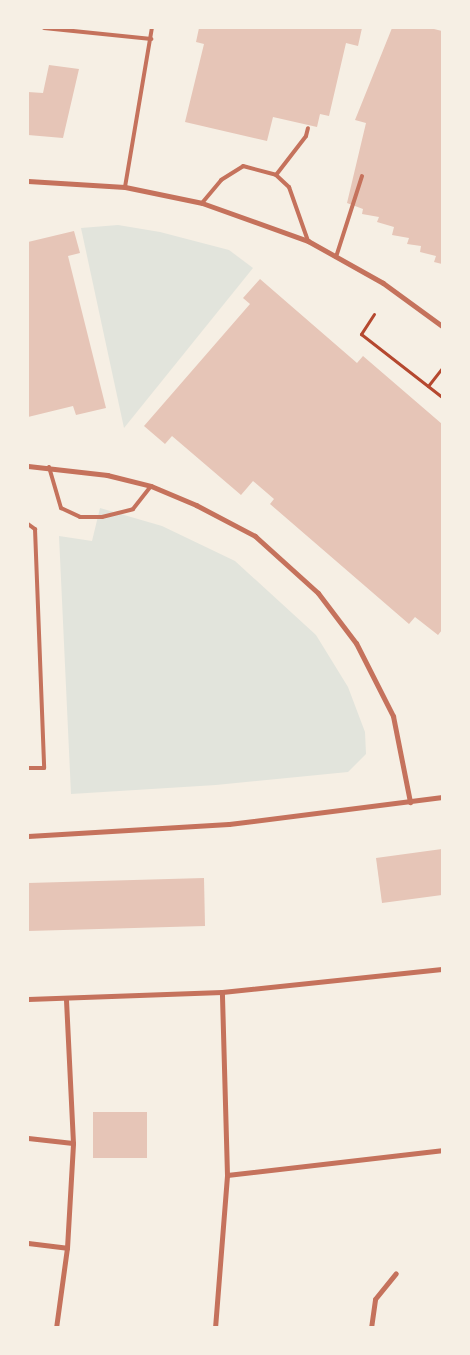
<!DOCTYPE html>
<style>
body{margin:0}
#map{position:relative;width:470px;height:1355px;overflow:hidden;background:#f6efe4;font-family:Manrope,sans-serif}
div>[style]{position:absolute}
[style*='--x']{left:calc(var(--x)*1px);top:calc(var(--y)*1px);width:calc(var(--w)*1px);rotate:calc(var(--a)*1deg)}
.green>*{inset:0;background:#e2e4dc}
.building>*{inset:0;background:#e6c5b7}
.path>*{height:3px;margin:-1.5px;padding:0 1.5px;transform-origin:1.5px;border-radius:1.5px;background:#b5482f}
.service>*{height:4px;margin:-2px;padding:0 2px;transform-origin:2px;border-radius:2px;background:#c5725c}
.minor>*{height:5px;margin:-2.5px;padding:0 2.5px;transform-origin:2.5px;border-radius:2.5px;background:#c5725c}
span{translate:-50% -50%;white-space:nowrap;text-align:center;line-height:1.15;-webkit-text-stroke:4px #f6efe4;paint-order:stroke}
.frame{position:absolute;inset:0;border:29px solid #f6efe4;pointer-events:none}
</style>
<div id="map">
<div class="green">
<div style="clip-path:polygon(118px 225px,160px 232px,229px 250px,253px 268px,124px 428px,81px 228px)"></div>
<div style="clip-path:polygon(100px 508px,162px 526px,235px 561px,316px 635px,348px 687px,365px 732px,366px 754px,348px 772px,216px 785px,71px 794px,59px 536px,92px 541px)"></div>
</div>
<div class="building">
<div style="clip-path:polygon(199px 28px,362px 28px,358px 46px,346px 43px,329px 116px,320px 114px,317px 127px,273px 117px,267px 141px,185px 122px,204px 44px,196px 42px)"></div>
<div style="clip-path:polygon(392px 28px,430px 28px,442px 31px,442px 264px,434px 262px,436px 256px,420px 252px,421px 246px,407px 244px,409px 238px,392px 235px,394px 227px,377px 222px,379px 217px,362px 214px,363px 209px,347px 203px,366px 123px,355px 120px)"></div>
<div style="clip-path:polygon(49px 65px,79px 69px,63px 138px,28px 135px,28px 92px,43px 93px)"></div>
<div style="clip-path:polygon(74px 231px,80px 253px,68px 256px,106px 408px,76px 415px,73px 406px,28px 417px,28px 242px)"></div>
<div style="clip-path:polygon(260px 279px,357px 363px,363px 356px,442px 424px,442px 630px,438px 635px,415px 617px,409px 624px,270px 504px,274px 499px,253px 481px,241px 495px,172px 436px,165px 444px,144px 426px,250px 304px,243px 298px)"></div>
<div style="clip-path:polygon(442px 849px,442px 895px,382px 903px,376px 858px)"></div>
<div style="clip-path:polygon(204px 878px,205px 926px,28px 931px,28px 883px)"></div>
<div style="clip-path:polygon(93px 1112px,147px 1112px,147px 1158px,93px 1158px)"></div>
</div>
<div class="path">
<div style="--x:374;--y:314;--w:24;--a:123"></div>
<div style="--x:361;--y:334;--w:103;--a:37.9"></div>
<div style="--x:428;--y:386;--w:23;--a:-52"></div>
</div>
<div class="service">
<div style="--x:44;--y:28;--w:108;--a:5.9"></div>
<div style="--x:276;--y:175;--w:49;--a:-52.4"></div>
<div style="--x:306;--y:136;--w:8;--a:-76"></div>
<div style="--x:125;--y:187;--w:161;--a:-80.4"></div>
<div style="--x:202;--y:203;--w:30;--a:-50"></div>
<div style="--x:221;--y:180;--w:26;--a:-32"></div>
<div style="--x:243;--y:166;--w:34;--a:15"></div>
<div style="--x:276;--y:175;--w:18;--a:43"></div>
<div style="--x:289;--y:187;--w:57;--a:70.6"></div>
<div style="--x:336;--y:257;--w:85;--a:-72.2"></div>
<div style="--x:49;--y:467;--w:43;--a:73.7"></div>
<div style="--x:61;--y:508;--w:21;--a:25"></div>
<div style="--x:80;--y:517;--w:22;--a:0"></div>
<div style="--x:102;--y:517;--w:32;--a:-14"></div>
<div style="--x:133;--y:509;--w:29;--a:-52"></div>
<div style="--x:28;--y:524;--w:9;--a:36"></div>
<div style="--x:35;--y:529;--w:239;--a:87.8"></div>
<div style="--x:44;--y:768;--w:16;--a:180"></div>
</div>
<div class="minor">
<div style="--x:28;--y:181;--w:97;--a:3.5"></div>
<div style="--x:125;--y:187;--w:79;--a:11.7"></div>
<div style="--x:202;--y:203;--w:113;--a:19.7"></div>
<div style="--x:308;--y:241;--w:86;--a:29.2"></div>
<div style="--x:383;--y:283;--w:73;--a:36.1"></div>
<div style="--x:28;--y:466;--w:80;--a:6.5"></div>
<div style="--x:107;--y:475;--w:45;--a:14"></div>
<div style="--x:151;--y:486;--w:49;--a:22.9"></div>
<div style="--x:196;--y:505;--w:67;--a:27.7"></div>
<div style="--x:255;--y:536;--w:85;--a:42.1"></div>
<div style="--x:318;--y:593;--w:63;--a:52.8"></div>
<div style="--x:356;--y:643;--w:82;--a:63.1"></div>
<div style="--x:393;--y:716;--w:88;--a:78.8"></div>
<div style="--x:28;--y:836;--w:201;--a:-3.4"></div>
<div style="--x:229;--y:824;--w:215;--a:-7.2"></div>
<div style="--x:28;--y:999;--w:194;--a:-2.1"></div>
<div style="--x:222;--y:992;--w:221;--a:-6"></div>
<div style="--x:28;--y:1138;--w:45;--a:6.3"></div>
<div style="--x:227;--y:1175;--w:216;--a:-6.6"></div>
<div style="--x:28;--y:1243;--w:39;--a:7"></div>
<div style="--x:56;--y:1328;--w:81;--a:-82.2"></div>
<div style="--x:67;--y:1248;--w:105;--a:-86.7"></div>
<div style="--x:73;--y:1143;--w:144;--a:-92.8"></div>
<div style="--x:215;--y:1328;--w:153;--a:-85.5"></div>
<div style="--x:227;--y:1175;--w:183;--a:-91.6"></div>
<div style="--x:371;--y:1328;--w:29;--a:-82"></div>
<div style="--x:375;--y:1299;--w:33;--a:-51"></div>
</div>
<div class="frame"></div>
</div>
